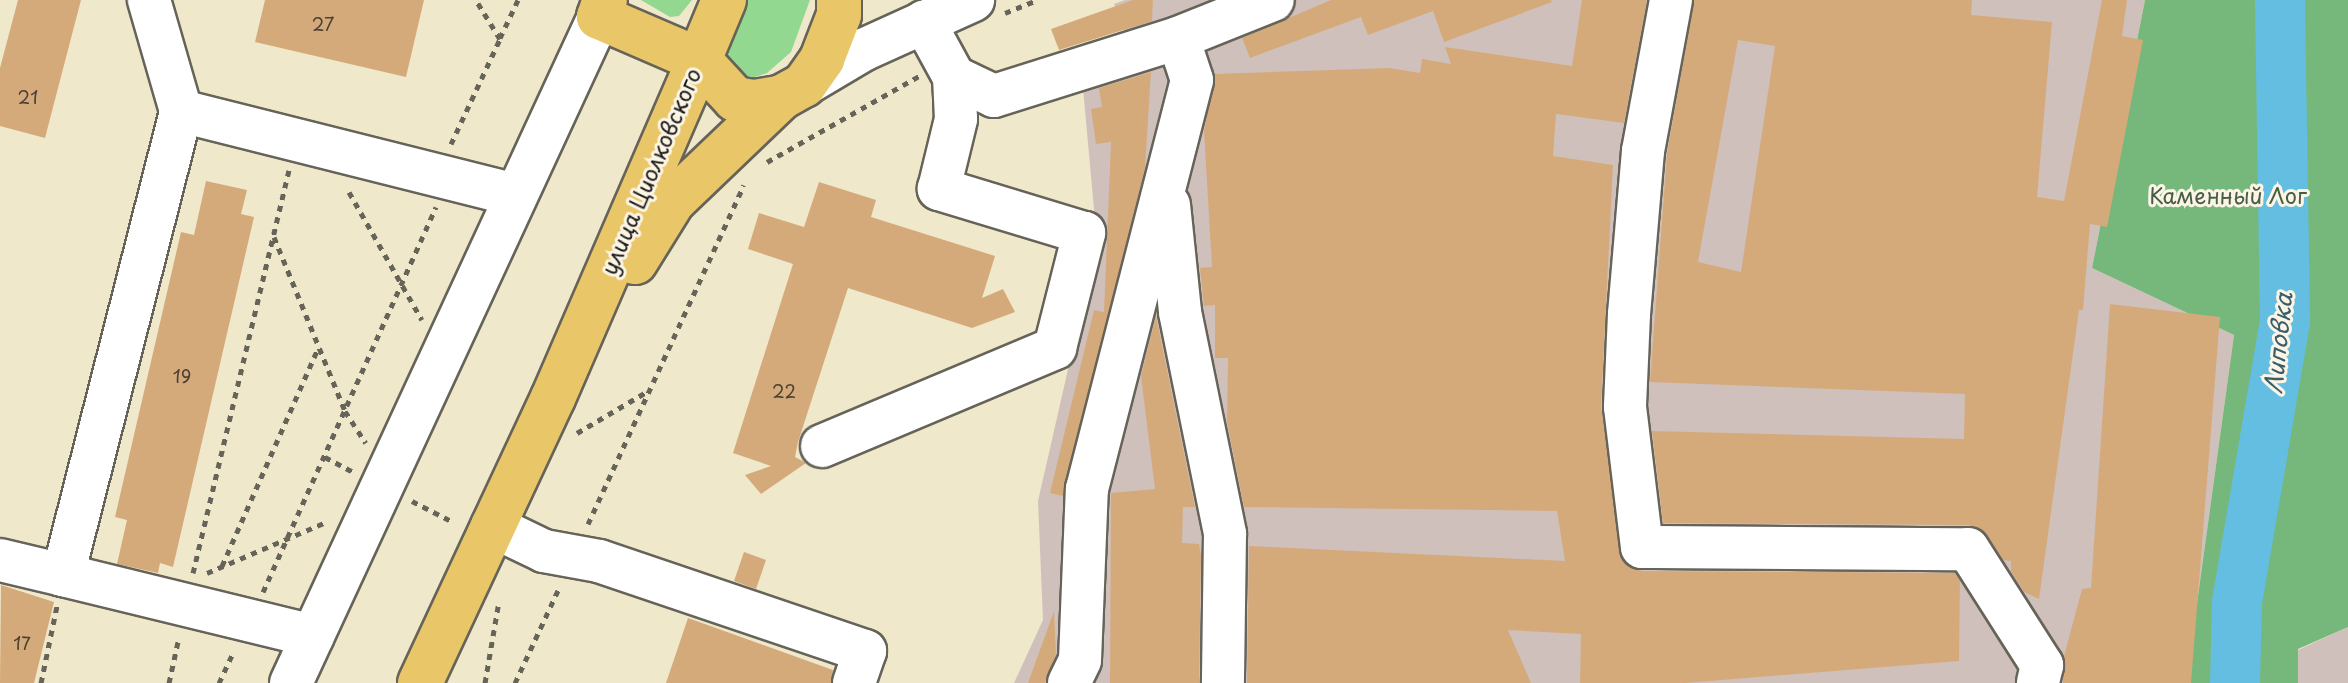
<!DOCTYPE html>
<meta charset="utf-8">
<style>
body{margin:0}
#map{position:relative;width:2348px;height:683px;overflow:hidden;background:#efe8cb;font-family:"Playpen Sans",sans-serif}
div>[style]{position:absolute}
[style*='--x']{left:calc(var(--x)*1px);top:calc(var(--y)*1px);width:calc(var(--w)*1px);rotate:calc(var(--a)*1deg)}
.industrial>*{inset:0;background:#d0c0bc}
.green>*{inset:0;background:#93d891}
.forest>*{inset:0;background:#76b87b}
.river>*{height:50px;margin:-25px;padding:0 25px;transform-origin:25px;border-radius:25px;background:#63bee1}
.building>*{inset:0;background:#d5aa7b}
.path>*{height:5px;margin-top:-2.5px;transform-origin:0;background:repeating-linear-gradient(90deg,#666359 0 6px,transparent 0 12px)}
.roads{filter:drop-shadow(2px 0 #666359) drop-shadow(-2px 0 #666359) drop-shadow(0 2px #666359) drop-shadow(0 -2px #666359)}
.minor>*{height:42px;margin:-21px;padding:0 21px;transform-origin:21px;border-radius:21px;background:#fff}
.major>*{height:44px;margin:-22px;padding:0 22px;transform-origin:22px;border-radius:22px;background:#e9c769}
span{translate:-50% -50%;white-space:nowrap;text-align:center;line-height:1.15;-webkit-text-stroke:6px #fcf5e5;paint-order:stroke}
.number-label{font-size:18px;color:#4a4034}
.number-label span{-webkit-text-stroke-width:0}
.street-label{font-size:22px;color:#1c1c1c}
.park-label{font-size:22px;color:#465e45}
.water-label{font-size:24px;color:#385d6b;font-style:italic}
</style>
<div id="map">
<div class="industrial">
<div style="clip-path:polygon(1125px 0,2145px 0,2092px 268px,2234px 335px,2186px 683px,1014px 683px,1043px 620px,1038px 501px,1097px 242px,1082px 77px,1137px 64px,1114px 4px)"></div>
<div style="clip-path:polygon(2348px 627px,2348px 683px,2298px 683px,2298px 650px)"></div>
</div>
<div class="green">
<div style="clip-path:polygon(641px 0,692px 0,679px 16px,670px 17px)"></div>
<div style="clip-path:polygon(740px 0,810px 0,791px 52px,767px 73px,752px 78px,737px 78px,717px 53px)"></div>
</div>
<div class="forest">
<div style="clip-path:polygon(2145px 0,2348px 0,2348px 627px,2298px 649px,2298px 683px,2186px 683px,2234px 335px,2092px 268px)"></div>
</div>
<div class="river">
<div style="--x:2235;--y:683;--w:81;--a:-88.6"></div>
<div style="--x:2237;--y:602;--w:284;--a:-80.3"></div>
<div style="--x:2285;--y:322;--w:322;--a:-90.9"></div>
</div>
<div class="building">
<div style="clip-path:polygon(18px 0,81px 0,45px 138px,0 126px,0 68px)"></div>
<div style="clip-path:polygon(265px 0,424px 0,406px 77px,255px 42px)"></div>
<div style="clip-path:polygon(1133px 0,1153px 0,1152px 21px,1059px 50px,1051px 29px)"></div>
<div style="clip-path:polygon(1331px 0,1551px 0,1552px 2px,1444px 42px,1433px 11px,1368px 35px,1361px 17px,1250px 58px,1242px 38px)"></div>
<div style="clip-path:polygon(1582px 0,1647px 0,1624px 123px,1556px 114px,1553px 156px,1613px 165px,1601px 406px,1622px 560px,1642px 571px,1955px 573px,1960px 581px,1959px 661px,1685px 683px,1580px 683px,1581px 634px,1508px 630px,1531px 683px,1247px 683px,1249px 546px,1565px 561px,1557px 511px,1244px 507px,1227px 422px,1228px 358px,1215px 358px,1215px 305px,1204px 306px,1200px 268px,1212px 267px,1204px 131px,1215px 74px,1390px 68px,1420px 73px,1422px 59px,1451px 64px,1445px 47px,1572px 66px)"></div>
<div style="clip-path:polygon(evenodd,1694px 0,1972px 0,1971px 15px,2052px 22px,2037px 197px,2064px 201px,2102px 0,2127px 0,2122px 36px,2143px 40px,2107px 227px,2090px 224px,2083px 310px,2079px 310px,2039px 599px,2024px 592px,2011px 571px,2011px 561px,2003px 560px,1988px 536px,1969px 525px,1663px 523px,1652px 431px,1964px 439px,1965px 394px,1650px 382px,1667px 154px,1694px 0,1738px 40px,1775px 46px,1741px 272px,1698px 262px,1738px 40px)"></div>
<div style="clip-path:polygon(1151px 72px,1145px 168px,1063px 496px,1050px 493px,1094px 310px,1104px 312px,1111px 142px,1096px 144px,1091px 109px,1102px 107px,1099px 88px)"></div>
<div style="clip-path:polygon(206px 181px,247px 190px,241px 214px,254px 217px,173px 567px,160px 563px,158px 573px,117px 564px,127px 520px,115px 517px,181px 232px,194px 235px)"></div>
<div style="clip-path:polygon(819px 182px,876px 200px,871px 217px,995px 256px,982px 298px,1003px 289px,1015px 312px,972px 328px,848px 288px,798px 442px,795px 457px,806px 463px,761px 494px,745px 475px,771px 466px,733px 453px,793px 264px,748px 249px,759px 213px,804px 227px)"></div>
<div style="clip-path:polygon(2110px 304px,2220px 317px,2191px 683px,2063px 683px,2064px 656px,2082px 589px,2091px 588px)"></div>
<div style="clip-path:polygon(1156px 316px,1195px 507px,1183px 507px,1182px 543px,1199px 544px,1201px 555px,1199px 683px,1110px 683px,1111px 493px,1155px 489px,1141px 376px)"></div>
<div style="clip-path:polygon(744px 552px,766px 560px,756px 589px,734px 581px)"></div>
<div style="clip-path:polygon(1px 585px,54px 602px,34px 683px,0 683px)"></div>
<div style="clip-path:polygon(1054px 611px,1056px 654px,1045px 683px,1028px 683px)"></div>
<div style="clip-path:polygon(688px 618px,833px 670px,831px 683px,666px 683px)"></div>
</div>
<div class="path">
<div style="--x:1005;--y:13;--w:35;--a:-22"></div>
<div style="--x:500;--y:38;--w:42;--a:-64.7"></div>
<div style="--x:451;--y:144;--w:116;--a:-65"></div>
<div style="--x:500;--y:39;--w:46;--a:-121.6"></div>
<div style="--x:767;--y:162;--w:175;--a:-29.5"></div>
<div style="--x:349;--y:192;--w:147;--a:60.3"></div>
<div style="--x:274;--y:237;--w:188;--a:67.8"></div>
<div style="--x:345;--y:411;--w:38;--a:57"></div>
<div style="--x:577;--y:433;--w:82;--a:-30.6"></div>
<div style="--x:325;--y:457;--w:32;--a:28"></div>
<div style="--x:412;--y:501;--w:44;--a:27.1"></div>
<div style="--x:588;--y:524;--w:373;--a:-65.3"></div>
<div style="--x:222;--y:566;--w:240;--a:-66.2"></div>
<div style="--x:193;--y:573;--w:414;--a:-76.6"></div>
<div style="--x:207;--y:573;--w:129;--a:-23.2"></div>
<div style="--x:263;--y:592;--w:422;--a:-65.8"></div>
<div style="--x:41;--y:683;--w:79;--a:-78.3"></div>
<div style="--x:169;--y:683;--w:47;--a:-77.7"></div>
<div style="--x:219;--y:683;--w:35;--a:-65"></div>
<div style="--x:485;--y:683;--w:83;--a:-80.3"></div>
<div style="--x:515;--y:683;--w:105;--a:-65.1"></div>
</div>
<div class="roads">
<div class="minor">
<div style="--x:149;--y:0;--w:116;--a:73.9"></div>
<div style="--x:181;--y:111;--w:345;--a:14.1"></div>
<div style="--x:1671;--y:0;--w:154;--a:100.5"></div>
<div style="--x:1643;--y:151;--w:164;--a:94.9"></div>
<div style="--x:1629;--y:314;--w:93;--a:92.5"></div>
<div style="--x:1625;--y:407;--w:141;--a:83.1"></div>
<div style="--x:1642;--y:547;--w:326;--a:0.4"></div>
<div style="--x:1968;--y:549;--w:138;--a:57.5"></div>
<div style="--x:2042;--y:665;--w:18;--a:103"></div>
<div style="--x:954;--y:77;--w:44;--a:25.4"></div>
<div style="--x:994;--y:96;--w:193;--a:-17.5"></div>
<div style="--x:1178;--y:38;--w:102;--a:-21.8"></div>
<div style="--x:804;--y:85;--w:69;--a:-30.7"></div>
<div style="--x:863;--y:50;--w:121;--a:-24.4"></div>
<div style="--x:1169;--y:205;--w:108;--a:84.1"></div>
<div style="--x:1180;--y:312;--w:227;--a:78.5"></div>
<div style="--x:1225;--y:534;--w:149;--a:90.8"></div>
<div style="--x:822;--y:446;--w:253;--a:-22.8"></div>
<div style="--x:1055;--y:348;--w:119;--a:-75.8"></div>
<div style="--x:1084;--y:233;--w:152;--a:-163.1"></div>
<div style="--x:939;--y:189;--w:72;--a:-76.3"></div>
<div style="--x:956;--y:119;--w:42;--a:-92.7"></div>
<div style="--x:954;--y:77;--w:63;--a:-118.6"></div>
<div style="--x:492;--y:526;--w:58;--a:25.7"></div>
<div style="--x:544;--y:551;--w:56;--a:10.3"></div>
<div style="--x:599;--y:561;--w:281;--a:18.7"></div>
<div style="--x:865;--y:651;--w:34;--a:109"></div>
<div style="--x:0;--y:560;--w:65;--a:13.4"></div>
<div style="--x:63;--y:575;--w:479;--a:-75.7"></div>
<div style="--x:63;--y:575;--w:257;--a:13.7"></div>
<div style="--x:291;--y:683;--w:734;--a:-65.18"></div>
<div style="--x:1069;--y:683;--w:25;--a:-64"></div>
<div style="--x:1080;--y:660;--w:171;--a:-87.7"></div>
<div style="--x:1087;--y:489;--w:422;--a:-75.6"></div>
<div style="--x:1192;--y:80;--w:44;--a:-108.4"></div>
</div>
<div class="major">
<div style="--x:724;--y:0;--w:65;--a:112.6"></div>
<div style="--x:699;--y:60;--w:53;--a:47.3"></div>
<div style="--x:735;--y:99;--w:20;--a:9"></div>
<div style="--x:755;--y:102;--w:27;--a:-10"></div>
<div style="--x:782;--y:97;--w:25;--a:-29"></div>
<div style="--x:804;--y:85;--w:32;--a:-55"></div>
<div style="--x:822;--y:59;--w:47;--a:-68.9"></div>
<div style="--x:839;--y:15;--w:15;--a:-90"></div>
<div style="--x:635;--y:262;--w:72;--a:-58.1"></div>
<div style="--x:673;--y:201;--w:151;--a:-43.7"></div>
<div style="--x:420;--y:683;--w:315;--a:-65"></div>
<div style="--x:553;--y:398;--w:368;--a:-66.6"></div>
<div style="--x:699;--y:60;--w:109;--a:-156.7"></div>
<div style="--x:599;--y:17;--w:18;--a:-71"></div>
</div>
</div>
<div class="number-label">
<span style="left:323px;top:24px">27</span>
<span style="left:28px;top:97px">21</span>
<span style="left:182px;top:376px">19</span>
<span style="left:784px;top:391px">22</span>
<span style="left:22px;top:643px">17</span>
</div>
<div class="street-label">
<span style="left:650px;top:171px;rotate:-67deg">улица Циолковского</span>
</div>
<div class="park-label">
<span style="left:2228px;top:195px">Каменный Лог</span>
</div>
<div class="water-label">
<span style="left:2278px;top:343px;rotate:-84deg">Липовка</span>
</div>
</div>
